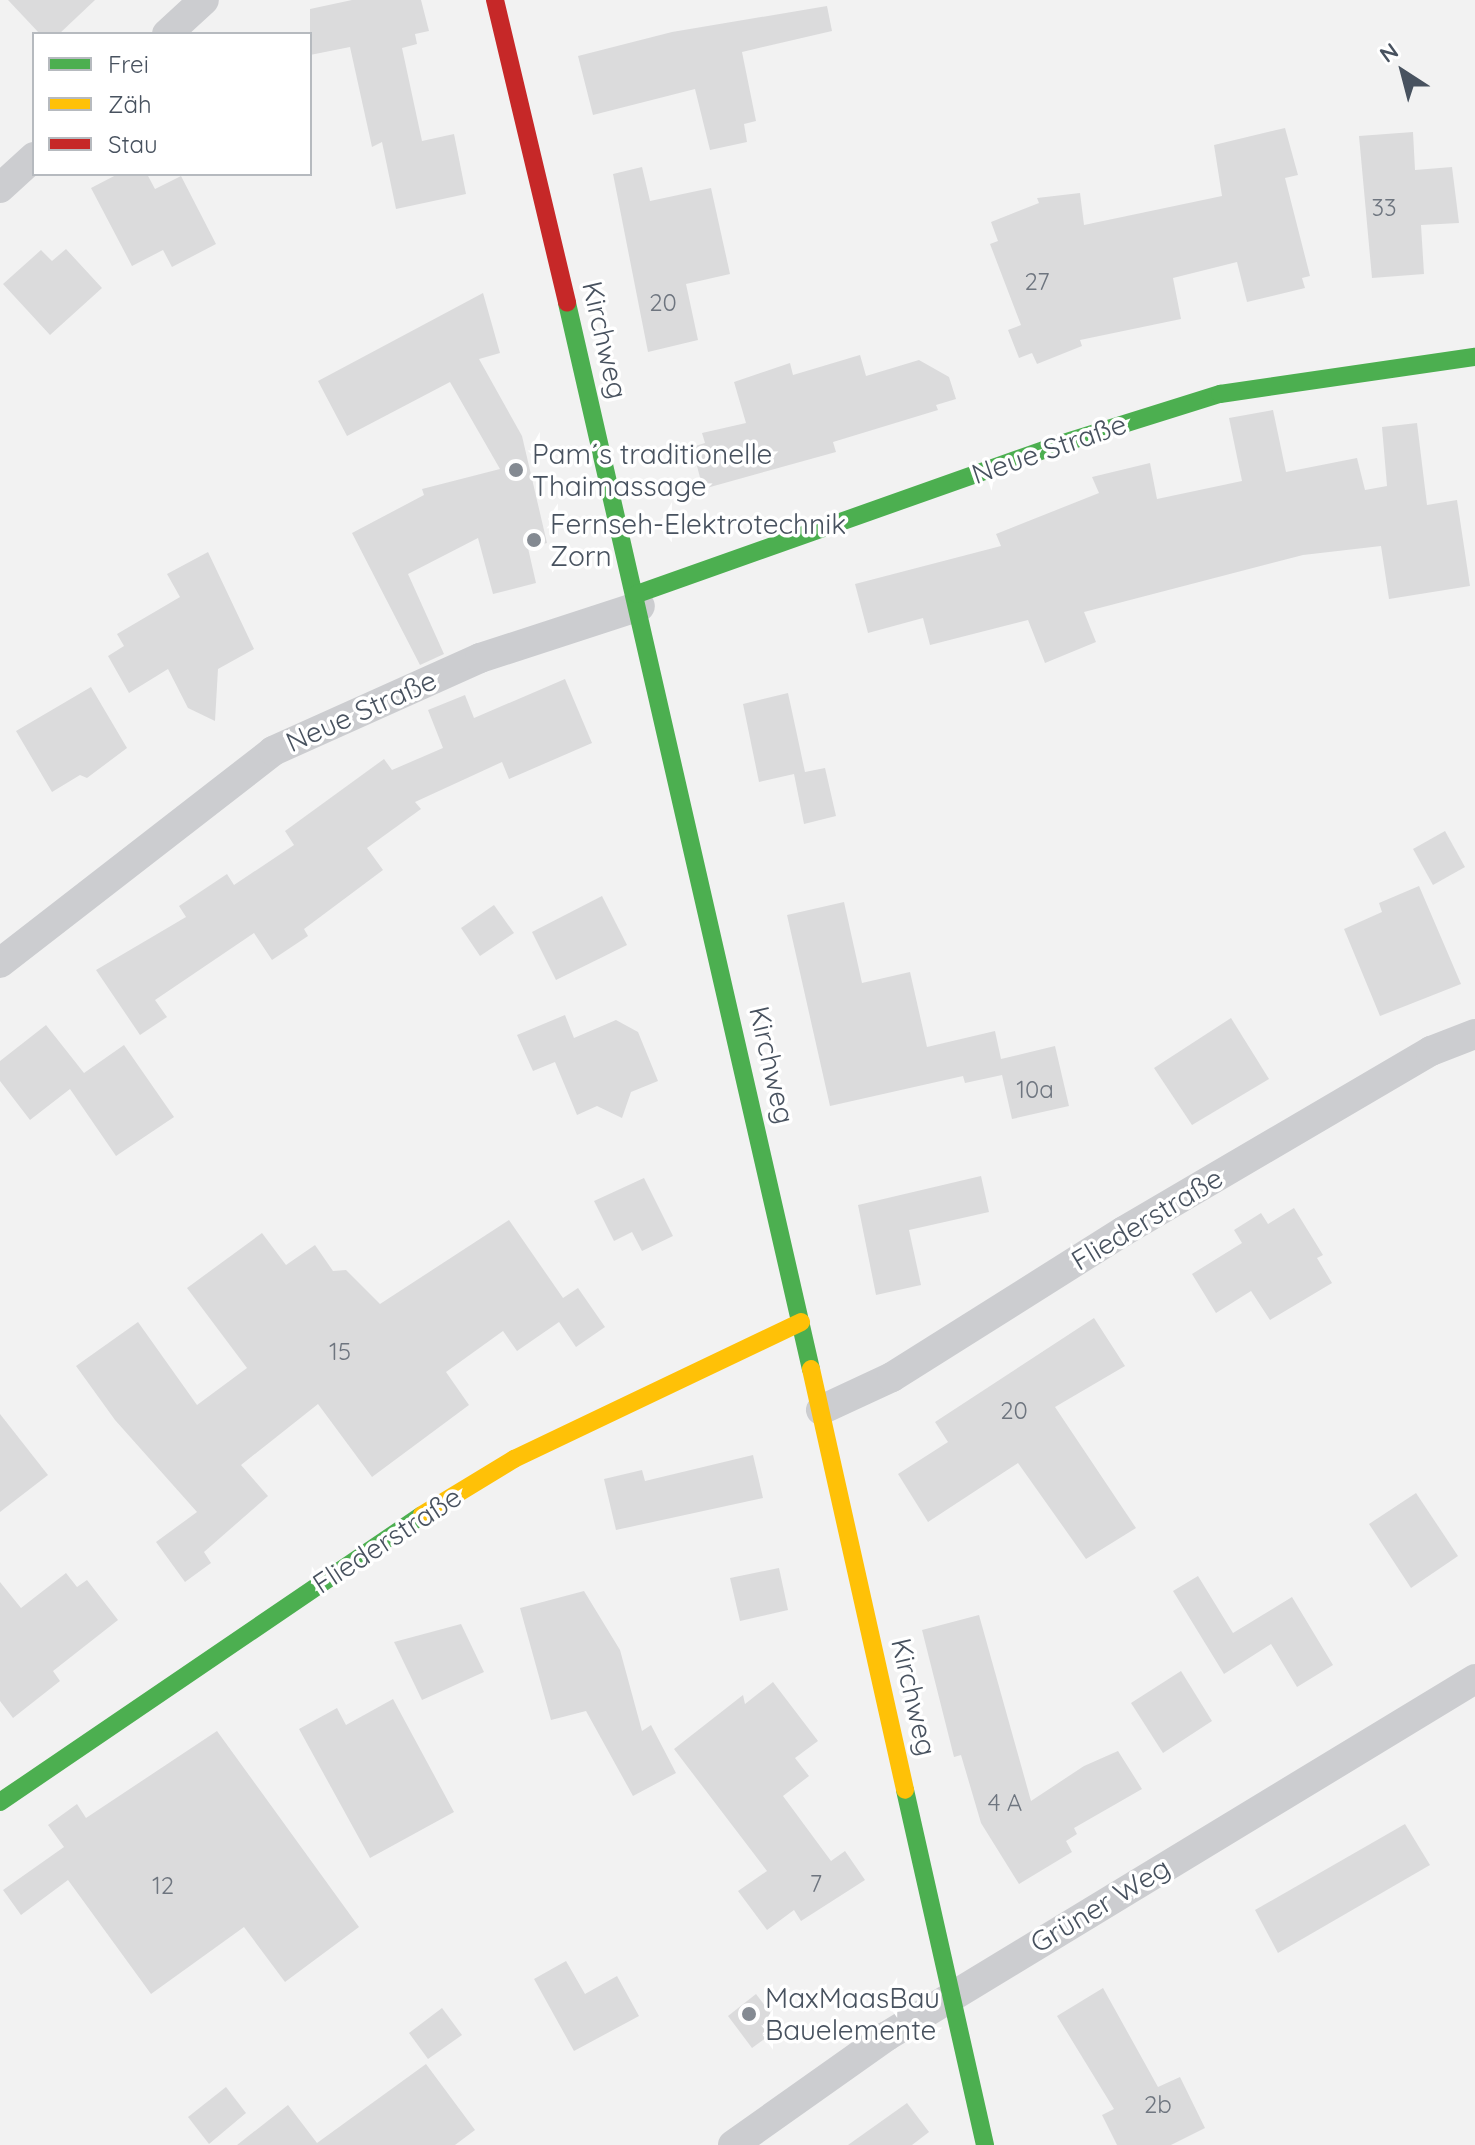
<!DOCTYPE html>
<meta charset="utf-8">
<style>
body{margin:0}
#map{position:relative;width:1475px;height:2145px;overflow:hidden;background:#f2f2f2;font-family:Quicksand,sans-serif}
div>[style]{position:absolute}
[style*='--x']{left:calc(var(--x)*1px);top:calc(var(--y)*1px);width:calc(var(--w)*1px);rotate:calc(var(--a)*1deg)}
.building>*{inset:0;background:#dbdbdc}
.street>*{height:30px;margin:-15px;padding:0 15px;transform-origin:15px;border-radius:15px;background:#cccdd0}
.fast>*{height:18px;margin:-9px;padding:0 9px;transform-origin:9px;border-radius:9px;background:#4caf50}
.slow>*{height:18px;margin:-9px;padding:0 9px;transform-origin:9px;border-radius:9px;background:#ffc107}
.jam>*{height:18px;margin:-9px;padding:0 9px;transform-origin:9px;border-radius:9px;background:#c62828}
.dots>*{width:22px;height:22px;translate:-50% -50%;box-sizing:border-box;border:4px solid #fff;border-radius:50%}
span{translate:-50% -50%;white-space:nowrap;text-align:center;line-height:1.15;-webkit-text-stroke:7px #fff;paint-order:stroke}
.number-label{font-size:24px;color:#6e757f}
.number-label span{-webkit-text-stroke-width:0}
.street-label{font-size:28px;color:#48525f}
.poi-label{font-size:28px;color:#48525f}
.left{translate:0 -50%;text-align:left}
.legend{position:absolute;left:32px;top:32px;width:280px;height:144px;box-sizing:border-box;background:#fff;border:2px solid #b6babf;margin:0;padding:10px 14px;list-style:none;font-size:24px;color:#48525f}
.legend li{display:flex;align-items:center;gap:16px;height:40px}
.legend b{width:40px;border:2px solid #b6babf}
.north{position:absolute;left:1363px;top:32px;width:80px;height:80px;-webkit-text-stroke:6px #fff;paint-order:stroke;rotate:324deg;font-size:22px;font-weight:700;line-height:32px;text-align:center;color:#48525f}
.north::after{content:'';display:block;margin:auto;width:28px;height:36px;background:#48525f;clip-path:polygon(50% 0,100% 100%,50% 72%,0 100%)}
</style>
<div id="map">
<div class="building">
<div style="clip-path:polygon(8px 0,95px 0,59px 34px,40px 34px)"></div>
<div style="clip-path:polygon(352px 0,421px 0,429px 31px,415px 34px,417px 44px,402px 48px,422px 141px,454px 134px,466px 194px,396px 209px,382px 142px,372px 147px,350px 47px,310px 55px,310px 9px)"></div>
<div style="clip-path:polygon(827px 6px,832px 31px,742px 52px,756px 121px,744px 124px,747px 142px,710px 150px,695px 89px,593px 115px,578px 56px,672px 32px)"></div>
<div style="clip-path:polygon(1285px 128px,1298px 175px,1285px 178px,1310px 276px,1302px 278px,1305px 288px,1247px 302px,1237px 262px,1173px 278px,1181px 319px,1080px 340px,1082px 346px,1037px 364px,1032px 353px,1019px 358px,1008px 330px,1021px 325px,990px 244px,998px 241px,991px 222px,1039px 203px,1037px 198px,1080px 193px,1084px 225px,1222px 196px,1214px 145px)"></div>
<div style="clip-path:polygon(1413px 132px,1415px 170px,1452px 167px,1459px 223px,1421px 225px,1424px 274px,1372px 278px,1359px 136px)"></div>
<div style="clip-path:polygon(642px 167px,650px 201px,711px 188px,730px 274px,686px 284px,698px 340px,648px 352px,613px 174px)"></div>
<div style="clip-path:polygon(118px 174px,147px 174px,155px 189px,181px 176px,216px 244px,172px 267px,163px 250px,132px 266px,91px 188px)"></div>
<div style="clip-path:polygon(66px 249px,102px 288px,50px 335px,3px 284px,41px 250px,52px 261px)"></div>
<div style="clip-path:polygon(483px 293px,500px 353px,479px 359px,522px 436px,547px 543px,528px 548px,536px 583px,493px 594px,478px 538px,408px 574px,444px 654px,420px 665px,352px 533px,424px 495px,422px 489px,500px 469px,450px 382px,347px 436px,318px 381px)"></div>
<div style="clip-path:polygon(860px 355px,866px 376px,919px 360px,949px 377px,956px 399px,936px 405px,938px 410px,833px 442px,836px 452px,703px 489px,692px 447px,705px 443px,702px 433px,746px 423px,734px 382px,790px 363px,793px 375px)"></div>
<div style="clip-path:polygon(1273px 410px,1286px 472px,1357px 458px,1365px 490px,1387px 486px,1382px 427px,1417px 423px,1427px 505px,1457px 500px,1470px 586px,1389px 599px,1381px 546px,1303px 555px,1084px 612px,1096px 642px,1045px 663px,1028px 620px,930px 645px,923px 618px,868px 633px,855px 584px,1001px 546px,996px 534px,1099px 493px,1092px 477px,1150px 463px,1157px 499px,1242px 481px,1229px 418px)"></div>
<div style="clip-path:polygon(208px 552px,254px 649px,218px 669px,215px 721px,188px 708px,168px 669px,129px 693px,108px 656px,124px 646px,117px 634px,180px 597px,167px 574px)"></div>
<div style="clip-path:polygon(565px 679px,592px 743px,509px 779px,502px 762px,415px 802px,421px 809px,367px 848px,383px 870px,304px 929px,308px 936px,272px 960px,254px 933px,155px 1000px,167px 1017px,140px 1035px,96px 970px,186px 917px,179px 906px,227px 874px,234px 885px,294px 845px,285px 831px,384px 759px,392px 770px,443px 748px,428px 710px,465px 695px,474px 718px)"></div>
<div style="clip-path:polygon(91px 687px,127px 748px,87px 778px,80px 775px,52px 792px,16px 731px)"></div>
<div style="clip-path:polygon(788px 693px,805px 772px,825px 768px,836px 816px,804px 824px,794px 774px,759px 782px,743px 704px)"></div>
<div style="clip-path:polygon(1445px 831px,1465px 867px,1433px 885px,1413px 849px)"></div>
<div style="clip-path:polygon(1419px 886px,1461px 984px,1380px 1016px,1344px 929px,1382px 912px,1379px 903px)"></div>
<div style="clip-path:polygon(602px 896px,627px 945px,556px 980px,532px 932px)"></div>
<div style="clip-path:polygon(844px 902px,862px 983px,910px 972px,927px 1047px,995px 1031px,1001px 1059px,1055px 1046px,1069px 1106px,1012px 1119px,1002px 1075px,965px 1083px,963px 1076px,830px 1106px,787px 915px)"></div>
<div style="clip-path:polygon(494px 905px,514px 933px,480px 956px,461px 928px)"></div>
<div style="clip-path:polygon(565px 1015px,574px 1038px,616px 1020px,638px 1032px,658px 1081px,631px 1092px,622px 1118px,597px 1106px,577px 1115px,555px 1062px,533px 1071px,517px 1035px)"></div>
<div style="clip-path:polygon(1231px 1018px,1269px 1079px,1192px 1125px,1154px 1068px)"></div>
<div style="clip-path:polygon(46px 1025px,84px 1073px,124px 1045px,174px 1117px,116px 1156px,70px 1089px,30px 1120px,0 1081px,0 1061px)"></div>
<div style="clip-path:polygon(981px 1176px,989px 1212px,909px 1230px,921px 1285px,876px 1295px,858px 1205px)"></div>
<div style="clip-path:polygon(644px 1178px,673px 1236px,642px 1251px,632px 1232px,614px 1241px,594px 1201px)"></div>
<div style="clip-path:polygon(1294px 1208px,1323px 1255px,1317px 1258px,1332px 1283px,1270px 1320px,1251px 1291px,1216px 1313px,1192px 1274px,1242px 1243px,1234px 1230px,1261px 1213px,1268px 1224px)"></div>
<div style="clip-path:polygon(509px 1220px,563px 1298px,578px 1288px,605px 1327px,576px 1347px,559px 1322px,517px 1351px,503px 1331px,446px 1372px,469px 1405px,372px 1477px,318px 1404px,241px 1465px,268px 1496px,204px 1552px,211px 1563px,185px 1582px,156px 1542px,197px 1512px,115px 1420px,76px 1366px,138px 1322px,197px 1405px,247px 1368px,187px 1288px,262px 1233px,286px 1265px,315px 1245px,333px 1271px,346px 1270px,380px 1304px)"></div>
<div style="clip-path:polygon(1094px 1318px,1125px 1366px,1055px 1407px,1136px 1528px,1086px 1559px,1018px 1463px,928px 1522px,898px 1474px,948px 1442px,935px 1422px)"></div>
<div style="clip-path:polygon(0 1414px,48px 1475px,0 1512px)"></div>
<div style="clip-path:polygon(753px 1455px,763px 1498px,616px 1530px,604px 1479px,642px 1470px,645px 1481px)"></div>
<div style="clip-path:polygon(1416px 1493px,1458px 1556px,1411px 1588px,1369px 1524px)"></div>
<div style="clip-path:polygon(779px 1568px,788px 1610px,740px 1621px,730px 1578px)"></div>
<div style="clip-path:polygon(66px 1573px,77px 1587px,87px 1580px,118px 1620px,53px 1671px,60px 1681px,13px 1718px,0 1701px,0 1582px,21px 1608px)"></div>
<div style="clip-path:polygon(1198px 1576px,1233px 1633px,1292px 1597px,1333px 1665px,1297px 1687px,1271px 1644px,1224px 1674px,1173px 1591px)"></div>
<div style="clip-path:polygon(584px 1591px,620px 1650px,642px 1731px,651px 1725px,676px 1773px,633px 1796px,586px 1711px,551px 1720px,520px 1608px)"></div>
<div style="clip-path:polygon(979px 1615px,1031px 1801px,1084px 1766px,1118px 1751px,1142px 1789px,1074px 1828px,1077px 1834px,1066px 1841px,1072px 1852px,1019px 1884px,981px 1823px,961px 1755px,954px 1757px,922px 1630px)"></div>
<div style="clip-path:polygon(461px 1624px,484px 1672px,422px 1700px,394px 1642px)"></div>
<div style="clip-path:polygon(1181px 1671px,1212px 1721px,1163px 1753px,1131px 1703px)"></div>
<div style="clip-path:polygon(773px 1682px,818px 1741px,795px 1758px,809px 1776px,783px 1796px,831px 1861px,845px 1851px,865px 1880px,801px 1921px,794px 1910px,767px 1930px,738px 1891px,767px 1871px,674px 1749px,743px 1695px,745px 1704px)"></div>
<div style="clip-path:polygon(393px 1699px,454px 1812px,370px 1858px,299px 1729px,337px 1708px,346px 1725px)"></div>
<div style="clip-path:polygon(217px 1731px,359px 1927px,285px 1982px,244px 1927px,151px 1994px,68px 1880px,21px 1915px,3px 1890px,64px 1847px,48px 1825px,77px 1804px,86px 1818px)"></div>
<div style="clip-path:polygon(1405px 1824px,1430px 1865px,1278px 1953px,1255px 1910px)"></div>
<div style="clip-path:polygon(566px 1961px,585px 1994px,617px 1976px,639px 2016px,574px 2051px,534px 1979px)"></div>
<div style="clip-path:polygon(1103px 1988px,1158px 2087px,1180px 2077px,1205px 2128px,1171px 2145px,1117px 2145px,1102px 2115px,1114px 2109px,1057px 2016px)"></div>
<div style="clip-path:polygon(756px 1994px,781px 2027px,752px 2048px,728px 2016px)"></div>
<div style="clip-path:polygon(442px 2008px,462px 2035px,428px 2059px,409px 2033px)"></div>
<div style="clip-path:polygon(426px 2064px,475px 2130px,455px 2145px,237px 2145px,288px 2105px,317px 2143px)"></div>
<div style="clip-path:polygon(226px 2087px,246px 2113px,209px 2144px,188px 2117px)"></div>
<div style="clip-path:polygon(907px 2103px,929px 2132px,912px 2145px,848px 2145px)"></div>
</div>
<div class="street">
<div style="--x:167;--y:34;--w:50;--a:-42.6"></div>
<div style="--x:0;--y:188;--w:46;--a:-42.4"></div>
<div style="--x:0;--y:963;--w:346;--a:-37.8"></div>
<div style="--x:273;--y:751;--w:227;--a:-24.2"></div>
<div style="--x:480;--y:658;--w:168;--a:-18"></div>
<div style="--x:821;--y:1410;--w:78;--a:-24.9"></div>
<div style="--x:892;--y:1377;--w:274;--a:-32.2"></div>
<div style="--x:1124;--y:1231;--w:356;--a:-30.4"></div>
<div style="--x:1431;--y:1051;--w:47;--a:-21.1"></div>
<div style="--x:733;--y:2145;--w:189;--a:-35.3"></div>
<div style="--x:887;--y:2036;--w:688;--a:-31.26"></div>
</div>
<div class="fast">
<div style="--x:567;--y:303;--w:1094;--a:77.11"></div>
<div style="--x:637;--y:594;--w:449;--a:-19.5"></div>
<div style="--x:1060;--y:444;--w:168;--a:-17.4"></div>
<div style="--x:1220;--y:394;--w:258;--a:-8.3"></div>
<div style="--x:905;--y:1790;--w:364;--a:77.3"></div>
<div style="--x:0;--y:1802;--w:510;--a:-34.22"></div>
</div>
<div class="slow">
<div style="--x:811;--y:1369;--w:431;--a:77.4"></div>
<div style="--x:422;--y:1515;--w:108;--a:-31.3"></div>
<div style="--x:514;--y:1459;--w:318;--a:-25.5"></div>
</div>
<div class="jam">
<div style="--x:495;--y:0;--w:311;--a:76.6"></div>
</div>
<div class="dots">
<div style="left:516px;top:470px;background:#848a92"></div>
<div style="left:534px;top:540px;background:#848a92"></div>
<div style="left:749px;top:2014px;background:#848a92"></div>
</div>
<div class="number-label">
<span style="left:1384px;top:208px">33</span>
<span style="left:1037px;top:282px">27</span>
<span style="left:663px;top:303px">20</span>
<span style="left:1035px;top:1090px">10a</span>
<span style="left:340px;top:1352px">15</span>
<span style="left:1014px;top:1411px">20</span>
<span style="left:1005px;top:1803px">4 A</span>
<span style="left:816px;top:1884px">7</span>
<span style="left:163px;top:1886px">12</span>
<span style="left:1158px;top:2105px">2b</span>
</div>
<div class="street-label">
<span style="left:605px;top:340px;rotate:77deg">Kirchweg</span>
<span style="left:1049px;top:449px;rotate:-19deg">Neue Straße</span>
<span style="left:361px;top:711px;rotate:-24deg">Neue Straße</span>
<span style="left:772px;top:1065px;rotate:77deg">Kirchweg</span>
<span style="left:1147px;top:1219px;rotate:-31deg">Fliederstraße</span>
<span style="left:387px;top:1540px;rotate:-33deg">Fliederstraße</span>
<span style="left:914px;top:1697px;rotate:77deg">Kirchweg</span>
<span style="left:1100px;top:1905px;rotate:-31deg">Grüner Weg</span>
</div>
<div class="poi-label">
<span class="left" style="left:532px;top:470px">Pam´s traditionelle<br>Thaimassage</span>
<span class="left" style="left:550px;top:540px">Fernseh-Elektrotechnik<br>Zorn</span>
<span class="left" style="left:765px;top:2014px">MaxMaasBau<br>Bauelemente</span>
</div>
<ul class="legend">
<li><b style="height:10px;background:#4caf50"></b>Frei</li>
<li><b style="height:10px;background:#ffc107"></b>Zäh</li>
<li><b style="height:10px;background:#c62828"></b>Stau</li>
</ul>
<div class="north">N</div>
</div>
